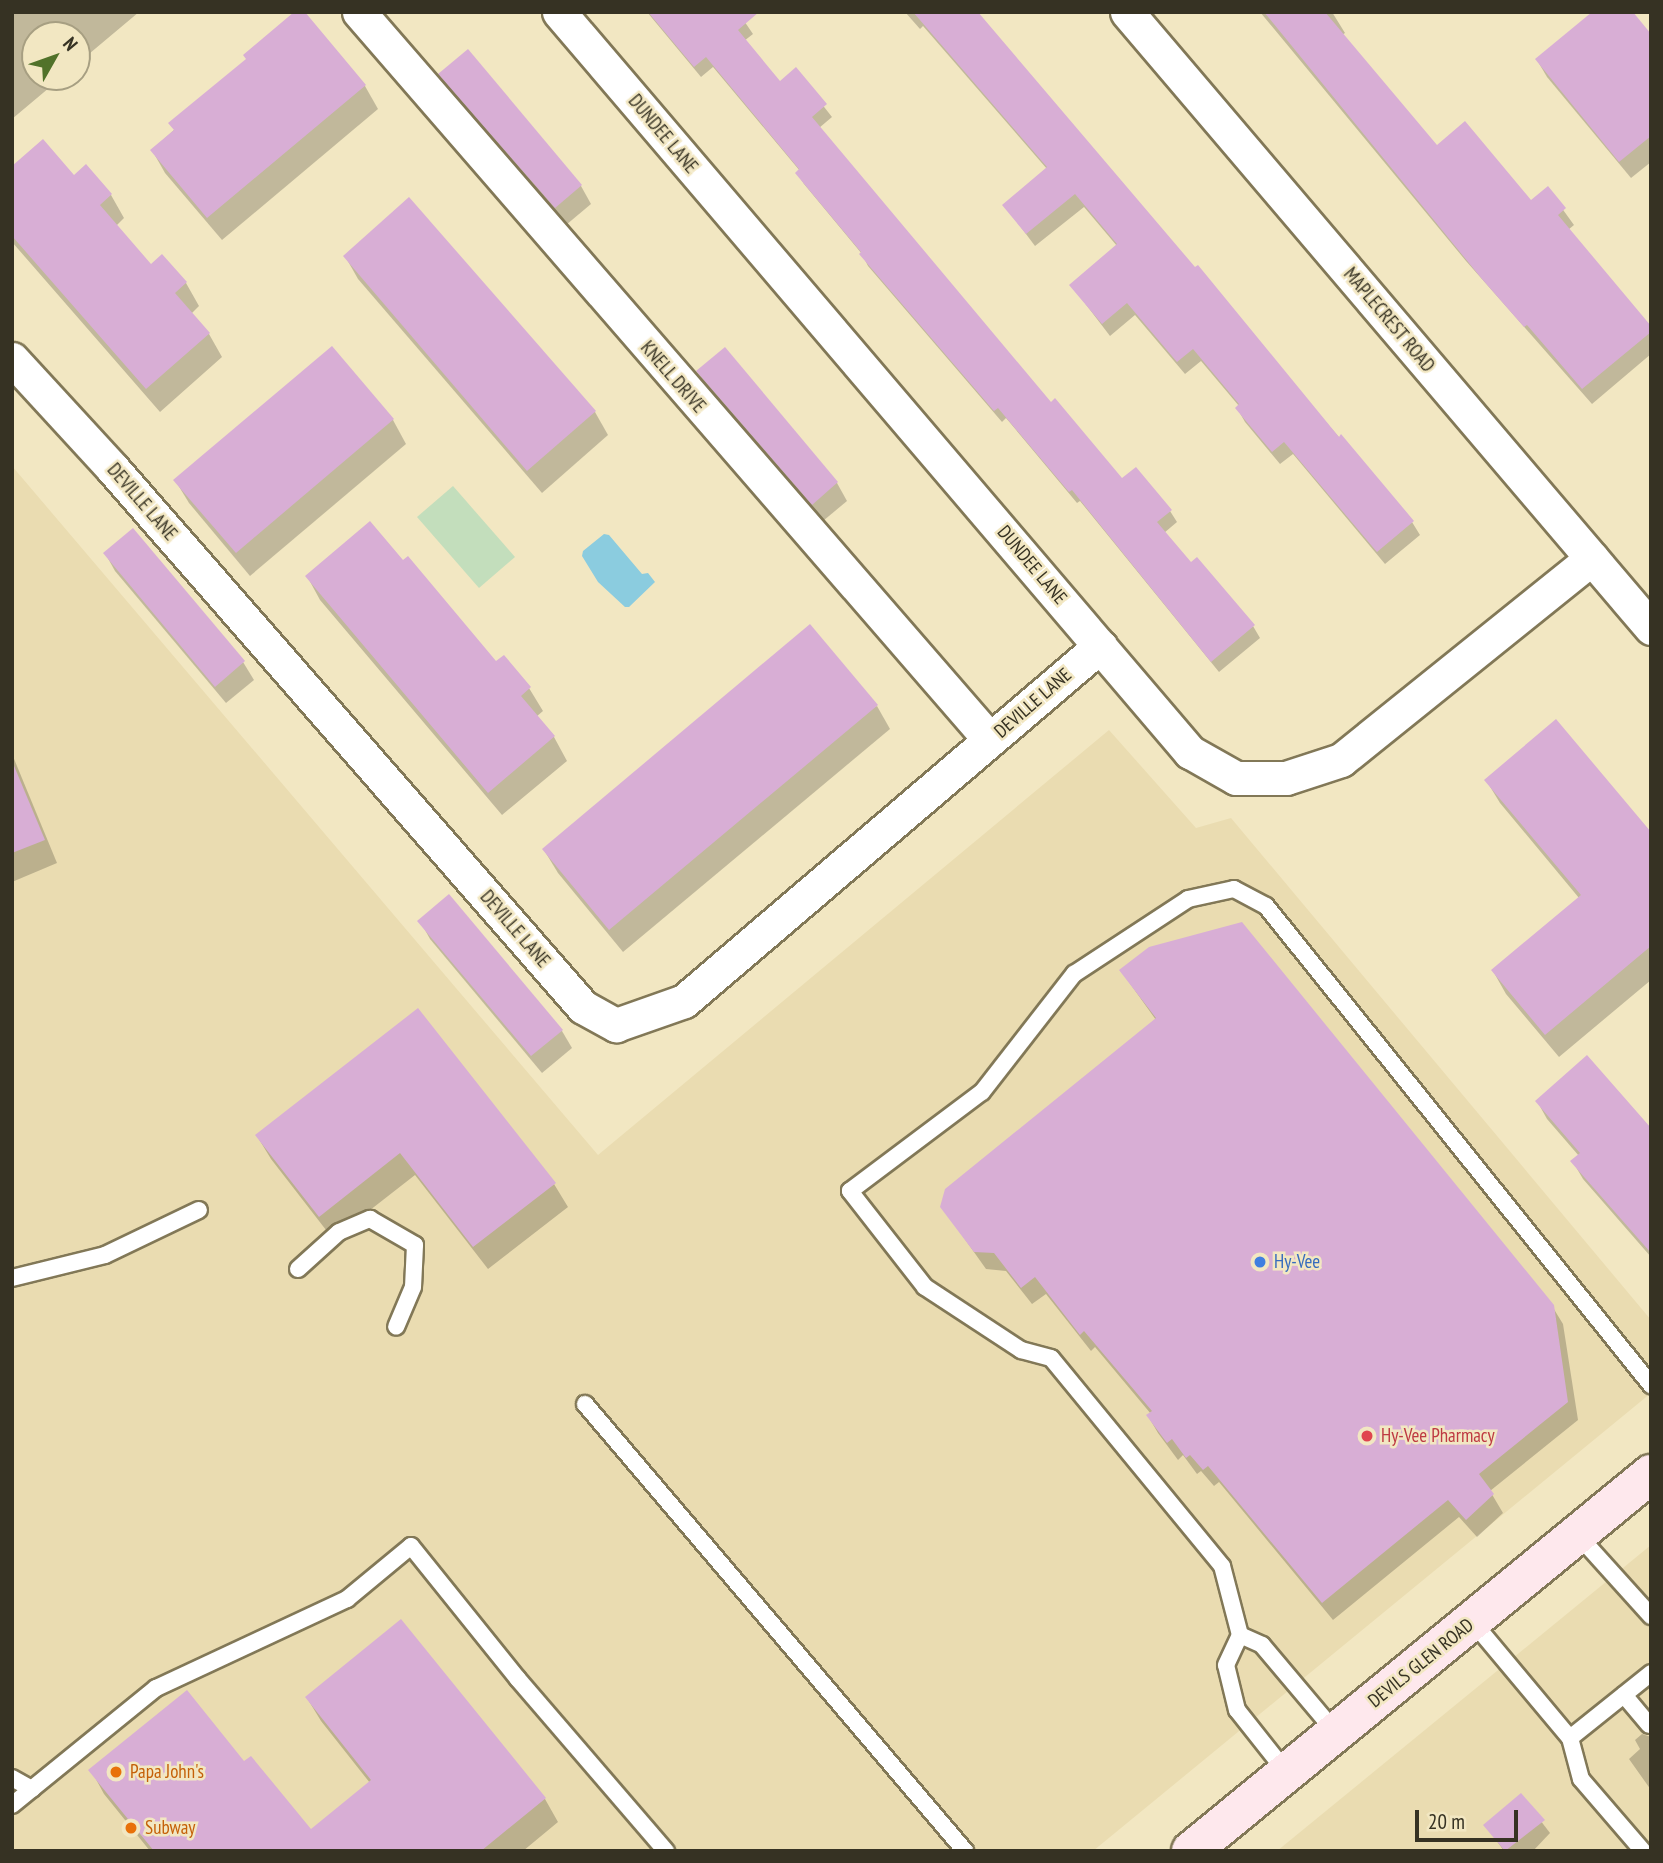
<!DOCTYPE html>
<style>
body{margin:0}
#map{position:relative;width:1663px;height:1863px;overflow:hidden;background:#f2e7c2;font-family:"PT Sans Narrow",sans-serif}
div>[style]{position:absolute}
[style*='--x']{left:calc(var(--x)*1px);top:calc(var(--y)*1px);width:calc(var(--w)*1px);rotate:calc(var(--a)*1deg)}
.built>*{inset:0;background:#eadcb1}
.green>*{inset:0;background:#c3debc}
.water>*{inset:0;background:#8bccdf}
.shadow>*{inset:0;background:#0003}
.building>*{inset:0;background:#d8aed5}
.roads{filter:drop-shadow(2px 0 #827857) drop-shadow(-2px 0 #827857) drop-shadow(0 2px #827857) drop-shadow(0 -2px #827857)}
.lane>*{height:16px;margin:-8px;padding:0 8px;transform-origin:8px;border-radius:8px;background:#fff}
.street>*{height:33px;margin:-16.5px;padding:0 16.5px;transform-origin:16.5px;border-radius:16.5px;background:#fff}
.secondary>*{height:38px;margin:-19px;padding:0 19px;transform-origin:19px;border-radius:19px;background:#fee8ed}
.dots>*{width:19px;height:19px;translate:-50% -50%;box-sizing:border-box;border:4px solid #f2e7c2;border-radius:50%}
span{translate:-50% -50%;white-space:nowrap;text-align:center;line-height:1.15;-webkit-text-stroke:5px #f2e7c2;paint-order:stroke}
.street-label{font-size:19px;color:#363223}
.shop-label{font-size:19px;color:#366cbe}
.left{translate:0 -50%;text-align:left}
.health-label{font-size:19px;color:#be3a42}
.food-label{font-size:19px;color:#c56008}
.frame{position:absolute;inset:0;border:14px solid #363223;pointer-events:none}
.north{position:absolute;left:21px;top:21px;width:70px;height:70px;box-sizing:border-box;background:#f2e7c2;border:2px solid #a79f82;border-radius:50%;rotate:50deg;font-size:19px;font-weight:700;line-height:28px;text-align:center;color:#363223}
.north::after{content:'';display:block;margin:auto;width:24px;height:32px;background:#51722a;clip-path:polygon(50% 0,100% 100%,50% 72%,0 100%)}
.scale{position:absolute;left:1415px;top:1810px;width:103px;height:32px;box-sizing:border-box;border:4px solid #363223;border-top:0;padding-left:9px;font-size:21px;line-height:24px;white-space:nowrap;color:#363223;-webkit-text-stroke:5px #f2e7c2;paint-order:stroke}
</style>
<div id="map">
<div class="built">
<div style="clip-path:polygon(12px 466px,598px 1155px,1109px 730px,1196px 828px,1231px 818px,1651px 1320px,1651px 1393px,1093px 1851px,12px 1851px)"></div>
<div style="clip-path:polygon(1651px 1545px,1651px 1851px,1277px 1851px)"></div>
</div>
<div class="green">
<div style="clip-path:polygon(453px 486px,515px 557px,479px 588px,417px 517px)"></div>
</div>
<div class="water">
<div style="clip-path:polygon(604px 534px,609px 535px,642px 574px,648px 573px,655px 582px,629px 607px,625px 607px,598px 582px,582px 556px,583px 551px)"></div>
</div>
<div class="shadow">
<div style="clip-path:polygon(12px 12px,139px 12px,77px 64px,77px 35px,35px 35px,35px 77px,62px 77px,12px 119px)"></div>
<div style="clip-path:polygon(303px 12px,365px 86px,378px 109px,222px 240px,165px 173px,152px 150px)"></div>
<div style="clip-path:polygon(647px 12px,738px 12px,753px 34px,744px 41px,779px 83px,795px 70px,832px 117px,819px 128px,1050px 404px,1122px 481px,1170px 511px,1177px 522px,1164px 533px,1191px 564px,1253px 626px,1260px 638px,1219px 672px,1080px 501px,1077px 503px,1006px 418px,1002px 422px,868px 266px,862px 254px,804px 184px,797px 173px,800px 171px,713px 67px,701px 77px)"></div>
<div style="clip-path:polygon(905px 12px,973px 12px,1412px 522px,1420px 535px,1385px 564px,1293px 454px,1280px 464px,1245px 422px,1237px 408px,1239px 406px,1201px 361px,1185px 374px,1135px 315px,1110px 336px,1071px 285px,1117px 246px,1084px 207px,1035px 246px,1004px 205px,1047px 169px,923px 26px,920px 29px)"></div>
<div style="clip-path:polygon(1260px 12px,1332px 12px,1345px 33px,1342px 35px,1436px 148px,1531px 203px,1548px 189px,1574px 225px,1568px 230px,1651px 329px,1651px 354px,1592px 404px,1466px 261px)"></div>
<div style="clip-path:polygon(1651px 37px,1651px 162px,1631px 178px,1547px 77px,1537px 60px)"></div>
<div style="clip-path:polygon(468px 51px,581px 186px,591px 204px,566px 225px,450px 92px,440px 74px)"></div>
<div style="clip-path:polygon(86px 166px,111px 195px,124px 218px,116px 226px,151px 266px,186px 283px,199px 306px,191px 314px,209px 334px,222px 357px,160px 412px,12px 242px,12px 168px,74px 177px)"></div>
<div style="clip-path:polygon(345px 256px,595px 412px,608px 435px,542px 493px,358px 279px)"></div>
<div style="clip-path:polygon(331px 348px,393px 420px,406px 444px,250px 576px,189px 503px,175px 480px)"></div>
<div style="clip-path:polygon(725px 349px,837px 483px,847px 501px,823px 521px,708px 389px,698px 372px)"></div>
<div style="clip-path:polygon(133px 530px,243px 662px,254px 680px,226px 703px,115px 571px,105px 553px)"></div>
<div style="clip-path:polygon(307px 576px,496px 664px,529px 688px,543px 711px,536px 717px,554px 737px,567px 761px,502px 815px,320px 600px)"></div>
<div style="clip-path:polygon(877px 706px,890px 729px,623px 952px,558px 873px,544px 850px)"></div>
<div style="clip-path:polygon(12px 754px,57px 863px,12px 882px)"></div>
<div style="clip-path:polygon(1486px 780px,1651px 835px,1651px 980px,1559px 1057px,1506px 994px,1493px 971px,1579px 898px,1500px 803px)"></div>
<div style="clip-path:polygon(420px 921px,562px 1031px,572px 1048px,542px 1073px,430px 939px)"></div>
<div style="clip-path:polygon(1121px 971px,1552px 1306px,1563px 1324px,1578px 1420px,1490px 1491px,1503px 1513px,1477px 1537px,1459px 1517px,1333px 1620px,1219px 1482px,1214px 1486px,1201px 1471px,1197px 1474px,1183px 1455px,1178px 1460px,1158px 1433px,1148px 1416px,1151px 1414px,1095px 1347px,1091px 1351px,1046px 1294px,1032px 1304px,1006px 1271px,986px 1269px,942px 1207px,1156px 1020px)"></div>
<div style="clip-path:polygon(417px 1010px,554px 1184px,568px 1207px,488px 1269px,415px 1175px,333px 1239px,271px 1159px,257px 1136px)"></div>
<div style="clip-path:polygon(1537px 1101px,1651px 1130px,1651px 1257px,1583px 1179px,1573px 1162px,1579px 1156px,1547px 1119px)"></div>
<div style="clip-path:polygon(307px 1698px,545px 1799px,558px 1822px,523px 1851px,150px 1851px,104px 1794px,91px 1770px,244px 1764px,310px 1831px,370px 1783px,321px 1721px)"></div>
<div style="clip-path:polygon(1642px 1734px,1651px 1737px,1651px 1790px,1629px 1759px,1640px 1749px,1635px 1740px)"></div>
<div style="clip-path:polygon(1521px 1795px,1550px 1833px,1533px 1851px,1504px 1851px,1485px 1825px)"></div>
</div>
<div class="building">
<div style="clip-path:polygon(294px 12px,305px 12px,366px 85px,207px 218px,150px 150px,174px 130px,168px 123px,246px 59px,243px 55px)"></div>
<div style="clip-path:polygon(648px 12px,759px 12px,738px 30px,780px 81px,796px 67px,827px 104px,812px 117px,1051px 402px,1055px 398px,1122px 478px,1136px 467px,1172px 510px,1157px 522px,1191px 562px,1197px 557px,1255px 625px,1211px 662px,1072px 490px,1069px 492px,998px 408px,994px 411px,859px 254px,861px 252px,795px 173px,799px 169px,706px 57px,694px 67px)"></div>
<div style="clip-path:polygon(913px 12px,978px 12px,1195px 267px,1198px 265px,1339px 437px,1341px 434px,1414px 521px,1377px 552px,1284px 442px,1272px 452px,1235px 408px,1239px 404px,1193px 349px,1177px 362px,1127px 303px,1102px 324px,1069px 285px,1117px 244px,1075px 194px,1026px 234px,1002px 205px,1047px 167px)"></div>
<div style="clip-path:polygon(1264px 12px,1325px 12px,1437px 145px,1465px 121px,1531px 200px,1548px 186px,1566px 208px,1558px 215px,1651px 326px,1651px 332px,1582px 389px,1527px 325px,1524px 327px,1482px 279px)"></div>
<div style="clip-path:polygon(1592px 12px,1633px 12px,1651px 34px,1651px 136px,1619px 162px,1535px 59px)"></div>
<div style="clip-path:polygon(468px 49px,582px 185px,555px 208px,438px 74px)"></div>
<div style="clip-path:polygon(43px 139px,74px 175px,86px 164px,112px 194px,100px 205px,151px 264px,162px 254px,187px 282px,175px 293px,210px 333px,146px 389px,12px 236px,12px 166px)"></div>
<div style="clip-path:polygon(409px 197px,596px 411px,527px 471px,343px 256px)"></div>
<div style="clip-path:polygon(332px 346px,394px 419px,236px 553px,173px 480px)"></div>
<div style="clip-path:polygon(725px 347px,838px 482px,812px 505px,696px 371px)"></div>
<div style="clip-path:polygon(370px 521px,403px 560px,408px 556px,496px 661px,504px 655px,531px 687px,521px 696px,555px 736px,488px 793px,305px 576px)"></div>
<div style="clip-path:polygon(133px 528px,245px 661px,215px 687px,103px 553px)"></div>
<div style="clip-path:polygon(810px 624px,878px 705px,609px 930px,542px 849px)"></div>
<div style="clip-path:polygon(1556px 719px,1651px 832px,1651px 946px,1545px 1035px,1491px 970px,1581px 895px,1484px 780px)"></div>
<div style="clip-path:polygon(12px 761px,45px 840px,12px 853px)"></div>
<div style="clip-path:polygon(449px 894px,563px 1030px,531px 1056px,417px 921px)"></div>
<div style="clip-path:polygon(1242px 922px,1554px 1305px,1568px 1402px,1479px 1474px,1494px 1494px,1466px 1520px,1448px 1500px,1322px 1603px,1208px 1466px,1203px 1470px,1190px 1455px,1186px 1458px,1172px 1439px,1167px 1443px,1146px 1415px,1152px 1411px,1084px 1331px,1080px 1335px,1035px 1277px,1021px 1288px,994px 1253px,974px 1252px,940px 1207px,945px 1189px,1156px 1018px,1119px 970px,1149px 947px)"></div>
<div style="clip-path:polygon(418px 1008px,556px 1183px,473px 1247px,400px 1153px,319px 1217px,255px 1135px)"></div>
<div style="clip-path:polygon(1587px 1055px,1651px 1128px,1651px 1253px,1570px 1161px,1580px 1153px,1535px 1101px)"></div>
<div style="clip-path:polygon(401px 1619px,546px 1798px,481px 1851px,154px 1851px,88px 1770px,187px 1690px,244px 1761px,251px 1756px,311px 1829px,371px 1780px,305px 1697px)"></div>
<div style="clip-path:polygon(1521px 1793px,1545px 1820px,1505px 1851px,1483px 1825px)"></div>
</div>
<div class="roads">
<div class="lane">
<div style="--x:298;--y:1269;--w:55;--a:-42.1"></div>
<div style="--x:339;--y:1232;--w:34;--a:-23"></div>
<div style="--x:370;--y:1219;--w:52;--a:30"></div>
<div style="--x:415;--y:1245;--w:42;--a:92.7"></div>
<div style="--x:413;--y:1287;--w:43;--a:113"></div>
<div style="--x:12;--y:1278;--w:96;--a:-13.9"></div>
<div style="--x:105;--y:1255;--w:104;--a:-25.6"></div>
<div style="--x:585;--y:1404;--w:587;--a:49.63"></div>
<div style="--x:1578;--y:1535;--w:109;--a:48"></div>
<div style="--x:1472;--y:1621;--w:153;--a:50.1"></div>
<div style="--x:1570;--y:1738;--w:104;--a:-38.7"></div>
<div style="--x:1240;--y:1635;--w:24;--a:24"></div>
<div style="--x:1262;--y:1645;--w:115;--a:49.9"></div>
<div style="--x:1624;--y:1695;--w:39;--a:50"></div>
<div style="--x:1570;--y:1738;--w:42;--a:75"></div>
<div style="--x:1581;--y:1779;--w:95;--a:49.3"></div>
<div style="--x:1287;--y:1773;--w:80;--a:-128.4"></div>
<div style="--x:1237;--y:1710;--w:46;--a:-103.7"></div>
<div style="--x:1226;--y:1665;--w:33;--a:-65"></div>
<div style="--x:1240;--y:1635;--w:71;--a:-104.6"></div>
<div style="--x:1222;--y:1566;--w:269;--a:-129.4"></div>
<div style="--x:1051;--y:1358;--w:31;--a:-165"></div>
<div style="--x:1021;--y:1350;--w:115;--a:-146.7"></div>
<div style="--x:925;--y:1287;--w:122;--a:-128"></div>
<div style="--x:850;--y:1191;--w:165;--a:-36.9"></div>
<div style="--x:982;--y:1092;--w:150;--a:-52.1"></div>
<div style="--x:1074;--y:974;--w:136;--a:-33.3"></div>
<div style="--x:1188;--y:899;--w:47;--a:-12.3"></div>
<div style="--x:1234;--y:889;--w:36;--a:28"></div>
<div style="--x:1266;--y:906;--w:615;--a:51.21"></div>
<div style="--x:12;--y:1778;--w:23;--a:29"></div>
<div style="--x:12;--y:1805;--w:186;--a:-39.1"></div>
<div style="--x:156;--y:1688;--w:211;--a:-25"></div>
<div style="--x:347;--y:1599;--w:83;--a:-39.6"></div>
<div style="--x:411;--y:1546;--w:171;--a:51.2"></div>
<div style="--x:518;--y:1679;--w:227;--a:49.3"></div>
</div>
<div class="street">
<div style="--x:359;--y:12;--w:963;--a:49.08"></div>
<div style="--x:559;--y:12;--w:973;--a:49.55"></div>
<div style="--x:1190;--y:752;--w:53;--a:29.5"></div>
<div style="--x:1236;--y:778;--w:50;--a:0"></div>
<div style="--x:1286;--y:778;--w:58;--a:-18.1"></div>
<div style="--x:1341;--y:760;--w:322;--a:-38.8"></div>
<div style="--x:1127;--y:12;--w:809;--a:49.61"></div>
<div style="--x:12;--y:359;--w:149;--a:47.4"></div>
<div style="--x:113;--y:469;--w:714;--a:48.86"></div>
<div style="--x:583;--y:1007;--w:38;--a:29"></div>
<div style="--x:616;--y:1025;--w:72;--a:-19.4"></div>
<div style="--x:684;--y:1001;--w:547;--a:-40.48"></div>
</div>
<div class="secondary">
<div style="--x:1191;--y:1851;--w:595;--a:-39.34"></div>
</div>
</div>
<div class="dots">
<div style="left:1260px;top:1262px;background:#3f7fe0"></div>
<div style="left:1367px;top:1436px;background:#e0444e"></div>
<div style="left:116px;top:1772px;background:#e8710a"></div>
<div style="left:131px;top:1828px;background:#e8710a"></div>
</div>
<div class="street-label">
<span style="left:663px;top:134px;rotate:50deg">DUNDEE LANE</span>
<span style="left:1389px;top:320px;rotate:50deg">MAPLECREST ROAD</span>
<span style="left:673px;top:377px;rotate:49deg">KNELL DRIVE</span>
<span style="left:142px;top:502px;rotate:49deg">DEVILLE LANE</span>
<span style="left:1032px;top:565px;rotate:50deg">DUNDEE LANE</span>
<span style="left:1033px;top:703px;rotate:-41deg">DEVILLE LANE</span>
<span style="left:515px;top:929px;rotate:49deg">DEVILLE LANE</span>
<span style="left:1421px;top:1663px;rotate:-39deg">DEVILS GLEN ROAD</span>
</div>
<div class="shop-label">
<span class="left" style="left:1274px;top:1262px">Hy-Vee</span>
</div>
<div class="health-label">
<span class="left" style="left:1381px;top:1436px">Hy-Vee Pharmacy</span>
</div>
<div class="food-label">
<span class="left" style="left:130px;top:1772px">Papa John's</span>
<span class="left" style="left:145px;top:1828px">Subway</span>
</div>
<div class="frame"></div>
<div class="north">N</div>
<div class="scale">20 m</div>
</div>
